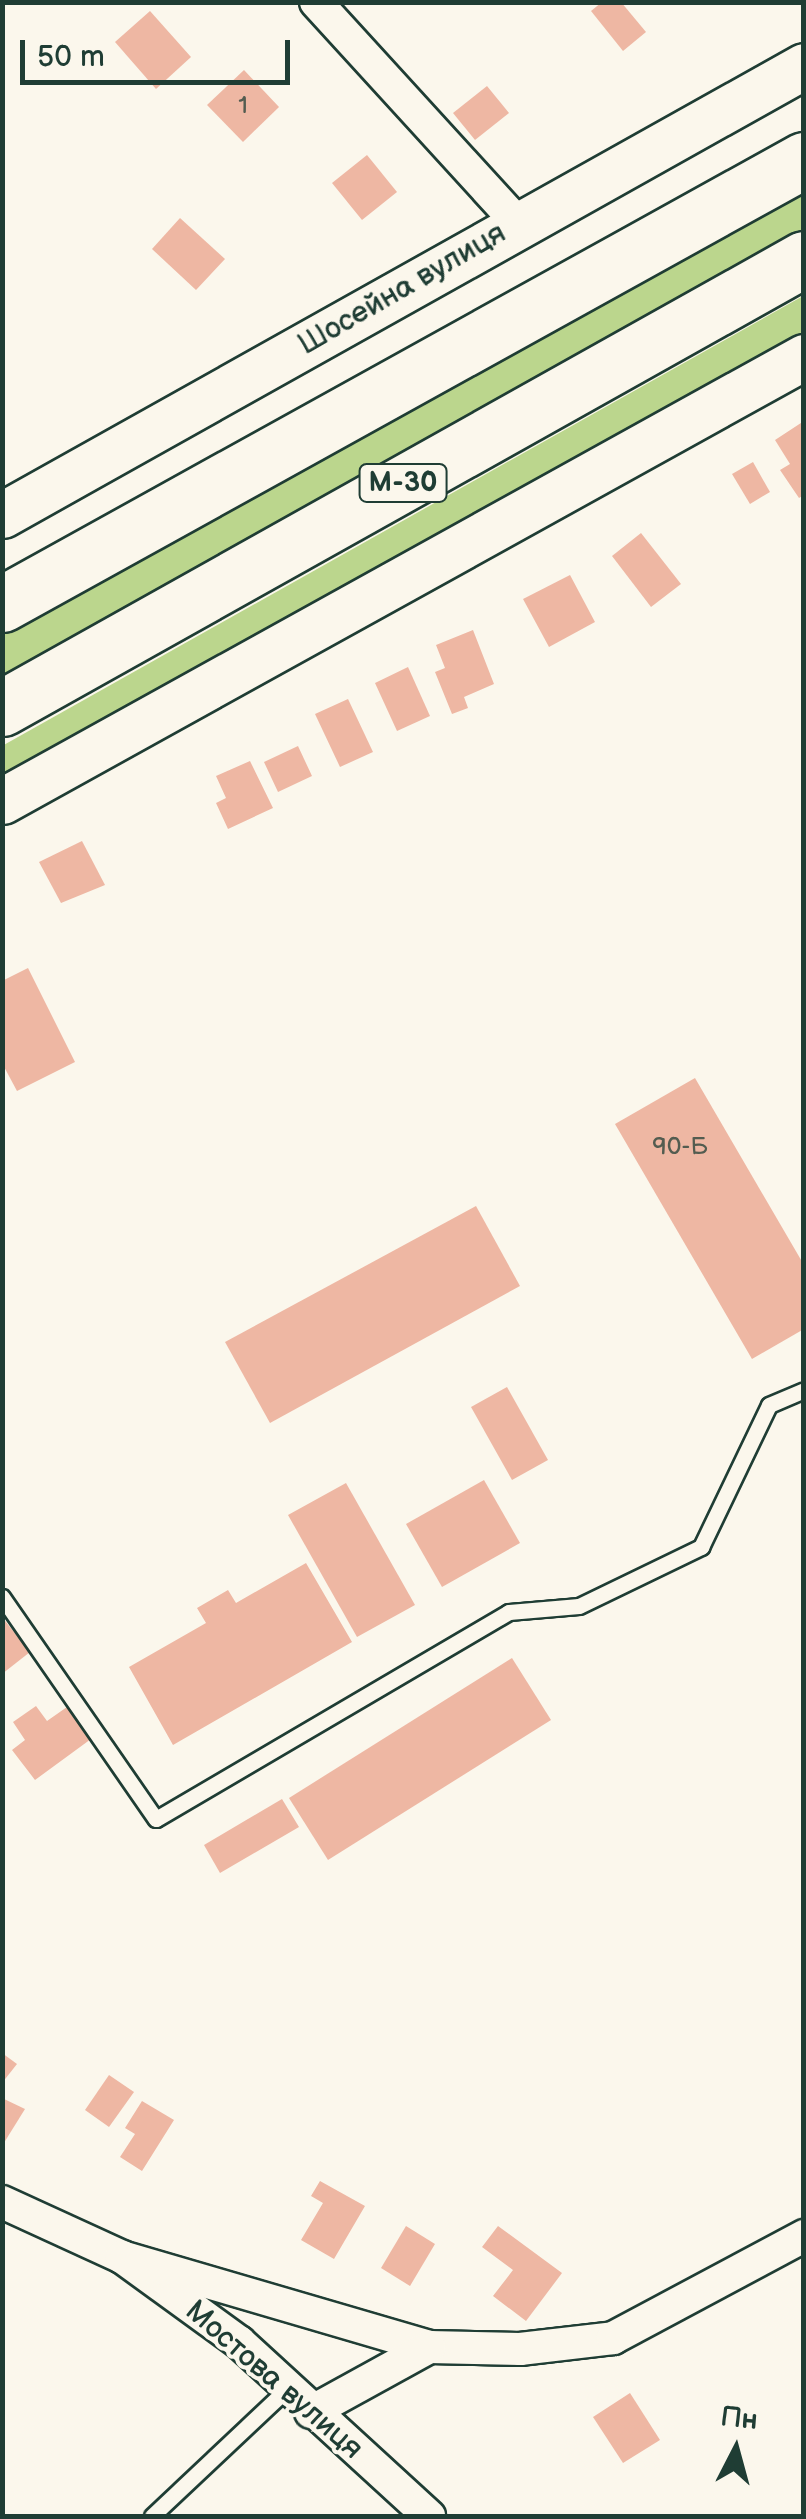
<!DOCTYPE html>
<meta charset="utf-8">
<style>
body{margin:0}
#map{position:relative;width:806px;height:2519px;overflow:hidden;background:#fbf7ec;font-family:"Balsamiq Sans",sans-serif}
div>[style]{position:absolute}
[style*='--x']{left:calc(var(--x)*1px);top:calc(var(--y)*1px);width:calc(var(--w)*1px);rotate:calc(var(--a)*1deg)}
.green>*{inset:0;background:#bbd68d}
.building>*{inset:0;background:#eeb7a3}
.roads{filter:drop-shadow(2px 0 #1f3d34) drop-shadow(-2px 0 #1f3d34) drop-shadow(0 2px #1f3d34) drop-shadow(0 -2px #1f3d34)}
.lane>*{height:15px;margin:-7.5px;padding:0 7.5px;transform-origin:7.5px;border-radius:7.5px;background:#fbf7ec}
.street>*{height:32px;margin:-16px;padding:0 16px;transform-origin:16px;border-radius:16px;background:#fbf7ec}
.secondary>*{height:45px;margin:-22.5px;padding:0 22.5px;transform-origin:22.5px;border-radius:22.5px;background:#fbf7ec}
.highway>*{height:55px;margin:-27.5px;padding:0 27.5px;transform-origin:27.5px;border-radius:27.5px;background:#fbf7ec}
span{translate:-50% -50%;white-space:nowrap;text-align:center;line-height:1.15;-webkit-text-stroke:8px #fbf7ec;paint-order:stroke}
.number-label{font-size:25px;color:#535c50}
.number-label span{-webkit-text-stroke-width:0}
.shield-label span{padding:2px 8px;background:#fbf7ec;border:2px solid;border-radius:8px;-webkit-text-stroke-width:0}
.shield-label{font-size:28px;color:#1f3d34;font-weight:700}
.street-label{font-size:30px;color:#1f3d34}
.frame{position:absolute;inset:0;border:5px solid #1f3d34;pointer-events:none}
.north{position:absolute;left:686px;top:2399px;width:100px;height:100px;-webkit-text-stroke:8px #fbf7ec;paint-order:stroke;rotate:6deg;font-size:28px;font-weight:700;line-height:40px;text-align:center;color:#1f3d34}
.north::after{content:'';display:block;margin:auto;width:35px;height:45px;background:#1f3d34;clip-path:polygon(50% 0,100% 100%,50% 72%,0 100%)}
.scale{position:absolute;left:20px;top:40px;width:270px;height:45px;box-sizing:border-box;border:5px solid #1f3d34;border-top:0;padding-left:12px;font-size:30px;line-height:35px;white-space:nowrap;color:#1f3d34;-webkit-text-stroke:8px #fbf7ec;paint-order:stroke}
</style>
<div id="map">
<div class="green">
<div style="clip-path:polygon(803px 180px,803px 230px,3px 680px,2px 628px)"></div>
<div style="clip-path:polygon(803px 296px,803px 334px,3px 781px,2px 746px)"></div>
</div>
<div class="building">
<div style="clip-path:polygon(602px 2px,621px 2px,646px 32px,623px 51px,591px 11px)"></div>
<div style="clip-path:polygon(150px 11px,191px 57px,156px 89px,115px 42px)"></div>
<div style="clip-path:polygon(244px 70px,279px 107px,243px 142px,207px 105px)"></div>
<div style="clip-path:polygon(487px 86px,509px 113px,475px 140px,453px 113px)"></div>
<div style="clip-path:polygon(367px 155px,397px 192px,362px 220px,332px 183px)"></div>
<div style="clip-path:polygon(180px 218px,225px 259px,196px 290px,152px 249px)"></div>
<div style="clip-path:polygon(804px 421px,804px 495px,799px 498px,780px 470px,790px 464px,775px 440px)"></div>
<div style="clip-path:polygon(753px 462px,770px 492px,750px 504px,732px 474px)"></div>
<div style="clip-path:polygon(641px 533px,681px 584px,651px 607px,612px 556px)"></div>
<div style="clip-path:polygon(570px 575px,595px 622px,549px 647px,523px 599px)"></div>
<div style="clip-path:polygon(473px 630px,494px 684px,464px 697px,468px 708px,452px 714px,435px 672px,445px 668px,436px 645px)"></div>
<div style="clip-path:polygon(408px 667px,430px 716px,397px 731px,375px 683px)"></div>
<div style="clip-path:polygon(348px 699px,373px 752px,340px 767px,315px 714px)"></div>
<div style="clip-path:polygon(298px 746px,312px 776px,278px 792px,264px 762px)"></div>
<div style="clip-path:polygon(250px 761px,273px 808px,228px 829px,216px 803px,226px 798px,216px 776px)"></div>
<div style="clip-path:polygon(82px 841px,105px 885px,61px 903px,39px 862px)"></div>
<div style="clip-path:polygon(28px 968px,75px 1062px,17px 1091px,2px 1063px,2px 981px)"></div>
<div style="clip-path:polygon(695px 1078px,804px 1265px,804px 1329px,752px 1359px,615px 1124px)"></div>
<div style="clip-path:polygon(476px 1206px,520px 1286px,270px 1423px,225px 1342px)"></div>
<div style="clip-path:polygon(507px 1387px,548px 1460px,512px 1480px,471px 1407px)"></div>
<div style="clip-path:polygon(484px 1480px,520px 1543px,442px 1587px,406px 1524px)"></div>
<div style="clip-path:polygon(346px 1483px,415px 1605px,357px 1637px,288px 1515px)"></div>
<div style="clip-path:polygon(306px 1563px,352px 1642px,173px 1745px,129px 1667px,206px 1623px,197px 1608px,228px 1590px,236px 1603px)"></div>
<div style="clip-path:polygon(2px 1617px,30px 1652px,2px 1674px)"></div>
<div style="clip-path:polygon(512px 1658px,551px 1720px,328px 1860px,289px 1798px)"></div>
<div style="clip-path:polygon(36px 1706px,47px 1721px,67px 1707px,91px 1739px,35px 1780px,12px 1750px,25px 1740px,13px 1722px)"></div>
<div style="clip-path:polygon(282px 1799px,299px 1827px,220px 1873px,204px 1845px)"></div>
<div style="clip-path:polygon(2px 2053px,17px 2064px,2px 2083px)"></div>
<div style="clip-path:polygon(109px 2075px,134px 2092px,109px 2127px,85px 2110px)"></div>
<div style="clip-path:polygon(2px 2098px,25px 2109px,2px 2146px)"></div>
<div style="clip-path:polygon(142px 2101px,174px 2120px,142px 2171px,120px 2157px,135px 2134px,125px 2128px)"></div>
<div style="clip-path:polygon(320px 2181px,365px 2206px,334px 2259px,301px 2240px,323px 2203px,311px 2196px)"></div>
<div style="clip-path:polygon(406px 2226px,435px 2244px,410px 2286px,381px 2268px)"></div>
<div style="clip-path:polygon(498px 2226px,562px 2273px,526px 2321px,493px 2296px,513px 2270px,482px 2247px)"></div>
<div style="clip-path:polygon(630px 2393px,660px 2440px,623px 2463px,593px 2417px)"></div>
</div>
<div class="roads">
<div class="lane">
<div style="--x:2;--y:1597;--w:270;--a:55.3"></div>
<div style="--x:156;--y:1819;--w:409;--a:-30.4"></div>
<div style="--x:509;--y:1612;--w:70;--a:-4.9"></div>
<div style="--x:579;--y:1606;--w:136;--a:-25.8"></div>
<div style="--x:701;--y:1547;--w:157;--a:-64.4"></div>
<div style="--x:769;--y:1405;--w:38;--a:-23"></div>
<div style="--x:152;--y:2516;--w:185;--a:-43.3"></div>
</div>
<div class="street">
<div style="--x:316;--y:2;--w:299;--a:47.6"></div>
<div style="--x:2;--y:2202;--w:132;--a:24.6"></div>
<div style="--x:122;--y:2257;--w:145;--a:36"></div>
<div style="--x:239;--y:2342;--w:258;--a:42.5"></div>
<div style="--x:122;--y:2257;--w:320;--a:16.3"></div>
<div style="--x:429;--y:2347;--w:91;--a:1.3"></div>
<div style="--x:520;--y:2349;--w:94;--a:-6.7"></div>
<div style="--x:613;--y:2338;--w:217;--a:-28.1"></div>
<div style="--x:311;--y:2412;--w:135;--a:-28.8"></div>
</div>
<div class="secondary">
<div style="--x:2;--y:515;--w:919;--a:-29.24"></div>
<div style="--x:2;--y:801;--w:917;--a:-28.97"></div>
</div>
<div class="highway">
<div style="--x:2;--y:604;--w:917;--a:-28.97"></div>
<div style="--x:2;--y:708;--w:919;--a:-29.24"></div>
</div>
</div>
<div class="number-label">
<span style="left:243px;top:106px">1</span>
<span style="left:680px;top:1147px">90-Б</span>
</div>
<div class="shield-label">
<span style="left:403px;top:483px">М-30</span>
</div>
<div class="street-label">
<span style="left:402px;top:289px;rotate:-30deg">Шосейна вулиця</span>
<span style="left:274px;top:2380px;rotate:41deg">Мостова вулиця</span>
</div>
<div class="frame"></div>
<div class="north">Пн</div>
<div class="scale">50 m</div>
</div>
